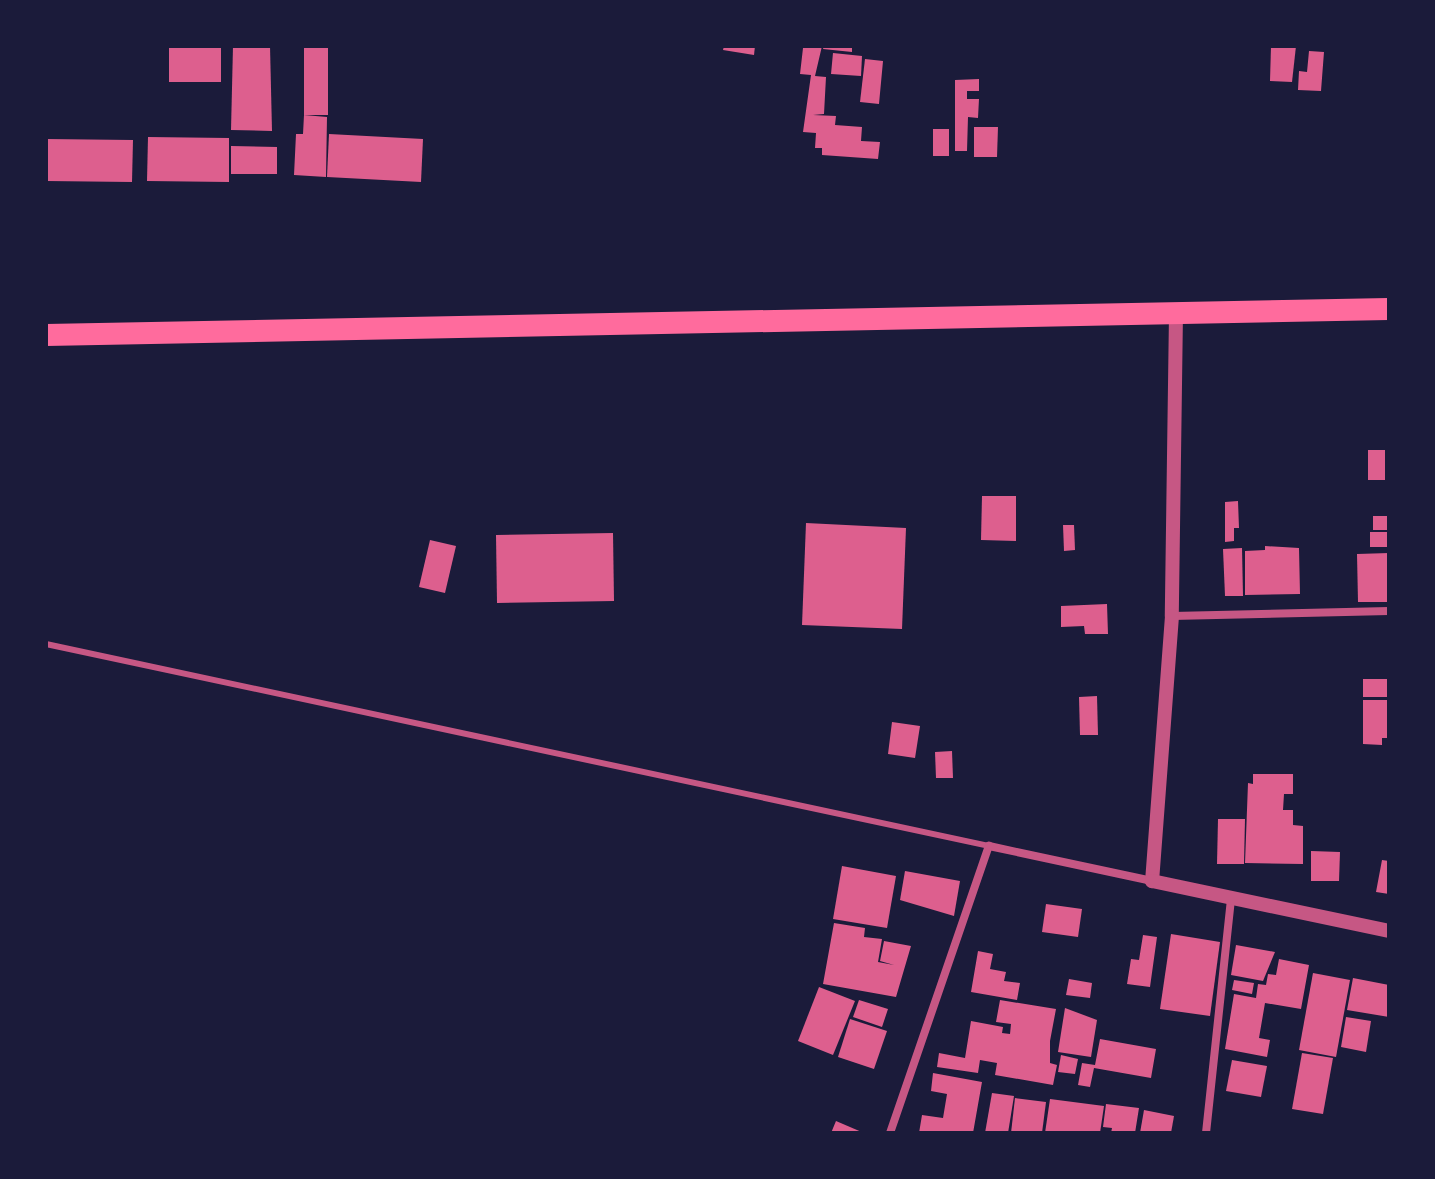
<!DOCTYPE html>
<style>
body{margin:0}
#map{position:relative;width:1435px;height:1179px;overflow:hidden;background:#1b1b3a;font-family:"Nunito Sans",sans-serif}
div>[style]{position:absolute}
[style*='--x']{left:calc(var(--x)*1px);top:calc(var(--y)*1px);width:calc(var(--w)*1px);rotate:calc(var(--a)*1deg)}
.building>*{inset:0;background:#dd5f8e}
.service>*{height:6px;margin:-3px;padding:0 3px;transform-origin:3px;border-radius:3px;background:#c65784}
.minor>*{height:8px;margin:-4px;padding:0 4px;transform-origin:4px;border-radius:4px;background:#c65784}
.tertiary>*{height:14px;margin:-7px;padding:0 7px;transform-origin:7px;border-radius:7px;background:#c65784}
.trunk>*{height:22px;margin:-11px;padding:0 11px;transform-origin:11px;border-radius:11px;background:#ff6b9d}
span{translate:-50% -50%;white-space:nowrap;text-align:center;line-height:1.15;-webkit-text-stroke:8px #1b1b3a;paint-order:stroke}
.frame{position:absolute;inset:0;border:48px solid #1b1b3a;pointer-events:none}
</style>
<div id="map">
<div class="building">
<div style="clip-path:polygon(169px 46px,221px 46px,221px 82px,169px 82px)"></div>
<div style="clip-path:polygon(233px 46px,270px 46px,272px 131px,231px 130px)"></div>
<div style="clip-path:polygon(304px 46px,328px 46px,328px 115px,304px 115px)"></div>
<div style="clip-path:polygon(724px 46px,755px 46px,754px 55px,723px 50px)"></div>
<div style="clip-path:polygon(810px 46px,822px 46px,815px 76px,826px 77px,824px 114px,813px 115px,836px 116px,835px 125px,862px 127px,861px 141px,880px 142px,878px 159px,822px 155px,822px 148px,815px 148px,816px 133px,803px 132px,811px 75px,800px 74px,803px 48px)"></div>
<div style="clip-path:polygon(824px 46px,852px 46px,852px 52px,823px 49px)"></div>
<div style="clip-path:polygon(1271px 46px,1296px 46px,1292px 82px,1270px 81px)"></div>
<div style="clip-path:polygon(1309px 51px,1324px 52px,1321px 91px,1298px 90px,1299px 71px,1307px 72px)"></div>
<div style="clip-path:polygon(833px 53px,862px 56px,861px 76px,831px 74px)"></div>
<div style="clip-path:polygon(865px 59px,883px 61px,879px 104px,860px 102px)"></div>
<div style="clip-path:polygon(979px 79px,979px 91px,967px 91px,967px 99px,979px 99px,978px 118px,968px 117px,967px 151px,955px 151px,955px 80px)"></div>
<div style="clip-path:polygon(304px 115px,327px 117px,326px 177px,294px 175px,296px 134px,303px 134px)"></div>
<div style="clip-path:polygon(974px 127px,998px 127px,997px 157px,974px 157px)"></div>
<div style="clip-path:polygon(933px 129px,949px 129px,949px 156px,933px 156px)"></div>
<div style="clip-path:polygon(329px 134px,423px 139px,421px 182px,327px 177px)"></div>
<div style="clip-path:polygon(148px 137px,229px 138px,229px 182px,147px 181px)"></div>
<div style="clip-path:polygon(46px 139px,133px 140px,132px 182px,46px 181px)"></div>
<div style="clip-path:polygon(231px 146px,277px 147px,277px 174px,231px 174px)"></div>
<div style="clip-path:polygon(1368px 450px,1385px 450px,1385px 480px,1368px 480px)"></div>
<div style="clip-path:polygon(982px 496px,1016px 496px,1016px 541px,981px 540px)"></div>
<div style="clip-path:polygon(1238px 501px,1239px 528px,1234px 528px,1234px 541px,1225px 542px,1225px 502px)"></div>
<div style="clip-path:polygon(1373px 516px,1389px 516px,1389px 530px,1373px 530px)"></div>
<div style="clip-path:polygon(806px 523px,906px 528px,902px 629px,802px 625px)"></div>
<div style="clip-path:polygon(1063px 525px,1074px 525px,1075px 550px,1064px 551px)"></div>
<div style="clip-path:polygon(1370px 532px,1389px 532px,1389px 547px,1370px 547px)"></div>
<div style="clip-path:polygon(613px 533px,614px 601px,497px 603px,496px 535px)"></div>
<div style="clip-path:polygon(430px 540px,456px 546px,445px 593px,419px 587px)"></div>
<div style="clip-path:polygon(1265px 546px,1299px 548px,1300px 594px,1245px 595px,1245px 551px,1265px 550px)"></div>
<div style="clip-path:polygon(1242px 548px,1243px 596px,1225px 596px,1223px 549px)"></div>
<div style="clip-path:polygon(1389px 553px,1389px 602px,1358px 602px,1357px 554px)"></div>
<div style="clip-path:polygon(1107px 604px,1108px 634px,1085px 634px,1084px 626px,1061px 627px,1061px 606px)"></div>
<div style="clip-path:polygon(1363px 679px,1389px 679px,1389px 697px,1363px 697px)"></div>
<div style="clip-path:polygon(1097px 696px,1098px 735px,1080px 735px,1079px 697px)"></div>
<div style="clip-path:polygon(1363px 700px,1389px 700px,1389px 738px,1382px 738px,1382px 745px,1363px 744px)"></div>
<div style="clip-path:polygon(892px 722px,920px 726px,915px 758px,888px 754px)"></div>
<div style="clip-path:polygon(952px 751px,953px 778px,936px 778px,935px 752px)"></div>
<div style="clip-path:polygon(1253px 774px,1293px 774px,1293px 794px,1284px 794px,1283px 810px,1293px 810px,1293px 825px,1303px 826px,1303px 864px,1245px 863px,1248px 783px,1253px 784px)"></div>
<div style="clip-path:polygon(1218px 819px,1245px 819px,1244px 864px,1217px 864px)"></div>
<div style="clip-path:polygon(1311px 851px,1340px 852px,1339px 881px,1311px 881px)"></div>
<div style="clip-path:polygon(1382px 860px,1389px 861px,1389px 894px,1376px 892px)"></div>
<div style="clip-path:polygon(842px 866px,896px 876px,887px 928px,833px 919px)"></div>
<div style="clip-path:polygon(905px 871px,960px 881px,954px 916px,900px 900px)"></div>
<div style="clip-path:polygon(1046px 904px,1082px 909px,1078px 937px,1042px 932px)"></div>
<div style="clip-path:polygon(834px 923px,865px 928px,864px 937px,882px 939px,878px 962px,894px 965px,880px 961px,884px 941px,911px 946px,896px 997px,823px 984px)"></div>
<div style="clip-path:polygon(1171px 934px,1220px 942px,1210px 1016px,1160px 1009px)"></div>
<div style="clip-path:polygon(1143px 935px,1157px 937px,1150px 987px,1127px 984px,1131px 959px,1139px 960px)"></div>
<div style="clip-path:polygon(1236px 945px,1275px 952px,1263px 981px,1231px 975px)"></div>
<div style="clip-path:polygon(978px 951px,993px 954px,990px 969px,1006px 972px,1004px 981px,1020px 983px,1017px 1000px,971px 992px)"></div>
<div style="clip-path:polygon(1279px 959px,1309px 965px,1301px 1009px,1265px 1003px,1259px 1038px,1270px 1040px,1267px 1057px,1225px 1049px,1234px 994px,1256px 998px,1258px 984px,1266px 985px,1268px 974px,1276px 975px)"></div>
<div style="clip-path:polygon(1313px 973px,1350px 980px,1336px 1057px,1299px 1050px)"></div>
<div style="clip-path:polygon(1353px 978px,1389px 985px,1389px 1017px,1347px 1010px)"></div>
<div style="clip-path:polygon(1069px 979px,1092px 983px,1090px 998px,1066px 995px)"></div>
<div style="clip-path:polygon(1234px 980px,1254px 983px,1252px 994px,1232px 990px)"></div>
<div style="clip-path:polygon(819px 987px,855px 1001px,833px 1055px,798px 1041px)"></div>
<div style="clip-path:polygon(859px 1000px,888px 1009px,882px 1027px,853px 1017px)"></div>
<div style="clip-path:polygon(1000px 1000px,1056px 1009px,1050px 1041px,1050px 1063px,1057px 1065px,1053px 1085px,995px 1075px,997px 1063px,980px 1060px,978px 1073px,937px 1067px,939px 1053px,965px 1058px,971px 1021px,1003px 1027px,1002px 1033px,1010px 1034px,1011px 1024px,996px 1022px)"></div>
<div style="clip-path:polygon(1065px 1008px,1097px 1020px,1091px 1057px,1058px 1052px)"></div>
<div style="clip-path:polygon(1346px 1017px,1371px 1021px,1366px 1052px,1341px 1047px)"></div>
<div style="clip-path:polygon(850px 1019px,887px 1031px,874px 1069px,838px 1057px)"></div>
<div style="clip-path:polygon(1100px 1039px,1156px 1049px,1151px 1078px,1094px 1068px,1090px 1087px,1078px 1085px,1082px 1063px,1095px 1065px)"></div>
<div style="clip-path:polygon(1302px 1053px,1333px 1058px,1323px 1114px,1292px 1109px)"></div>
<div style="clip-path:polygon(1061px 1055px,1078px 1059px,1075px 1074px,1058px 1072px)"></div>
<div style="clip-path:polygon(1232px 1060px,1267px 1066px,1261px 1097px,1226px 1091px)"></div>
<div style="clip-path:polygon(933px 1073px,982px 1082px,973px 1133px,919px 1133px,922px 1115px,943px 1118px,947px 1094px,931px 1091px)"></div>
<div style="clip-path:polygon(992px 1093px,1014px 1096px,1008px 1133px,985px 1133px)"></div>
<div style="clip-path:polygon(1015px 1098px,1046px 1102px,1042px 1133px,1011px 1133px)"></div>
<div style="clip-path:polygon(1050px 1099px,1104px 1106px,1100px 1133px,1045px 1133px)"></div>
<div style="clip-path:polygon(1106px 1104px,1139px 1108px,1135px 1133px,1111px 1133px,1112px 1128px,1103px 1127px)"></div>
<div style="clip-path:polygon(1144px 1110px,1174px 1116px,1171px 1133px,1140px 1133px)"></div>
<div style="clip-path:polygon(836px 1121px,864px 1133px,831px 1133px)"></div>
</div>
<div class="service">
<div style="--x:46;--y:644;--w:964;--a:12.09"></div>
</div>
<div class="minor">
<div style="--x:1172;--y:616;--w:217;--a:-1.3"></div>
<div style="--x:890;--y:1133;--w:304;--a:-71"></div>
<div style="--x:989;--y:846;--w:167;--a:12.1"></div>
<div style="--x:1206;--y:1133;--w:236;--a:-83.9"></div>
</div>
<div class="tertiary">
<div style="--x:1176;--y:313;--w:303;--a:90.8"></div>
<div style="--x:1172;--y:616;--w:266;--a:94.3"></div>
<div style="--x:1152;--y:881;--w:242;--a:11.9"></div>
</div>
<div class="trunk">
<div style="--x:46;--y:335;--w:1343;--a:-1.11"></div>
</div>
<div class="frame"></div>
</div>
